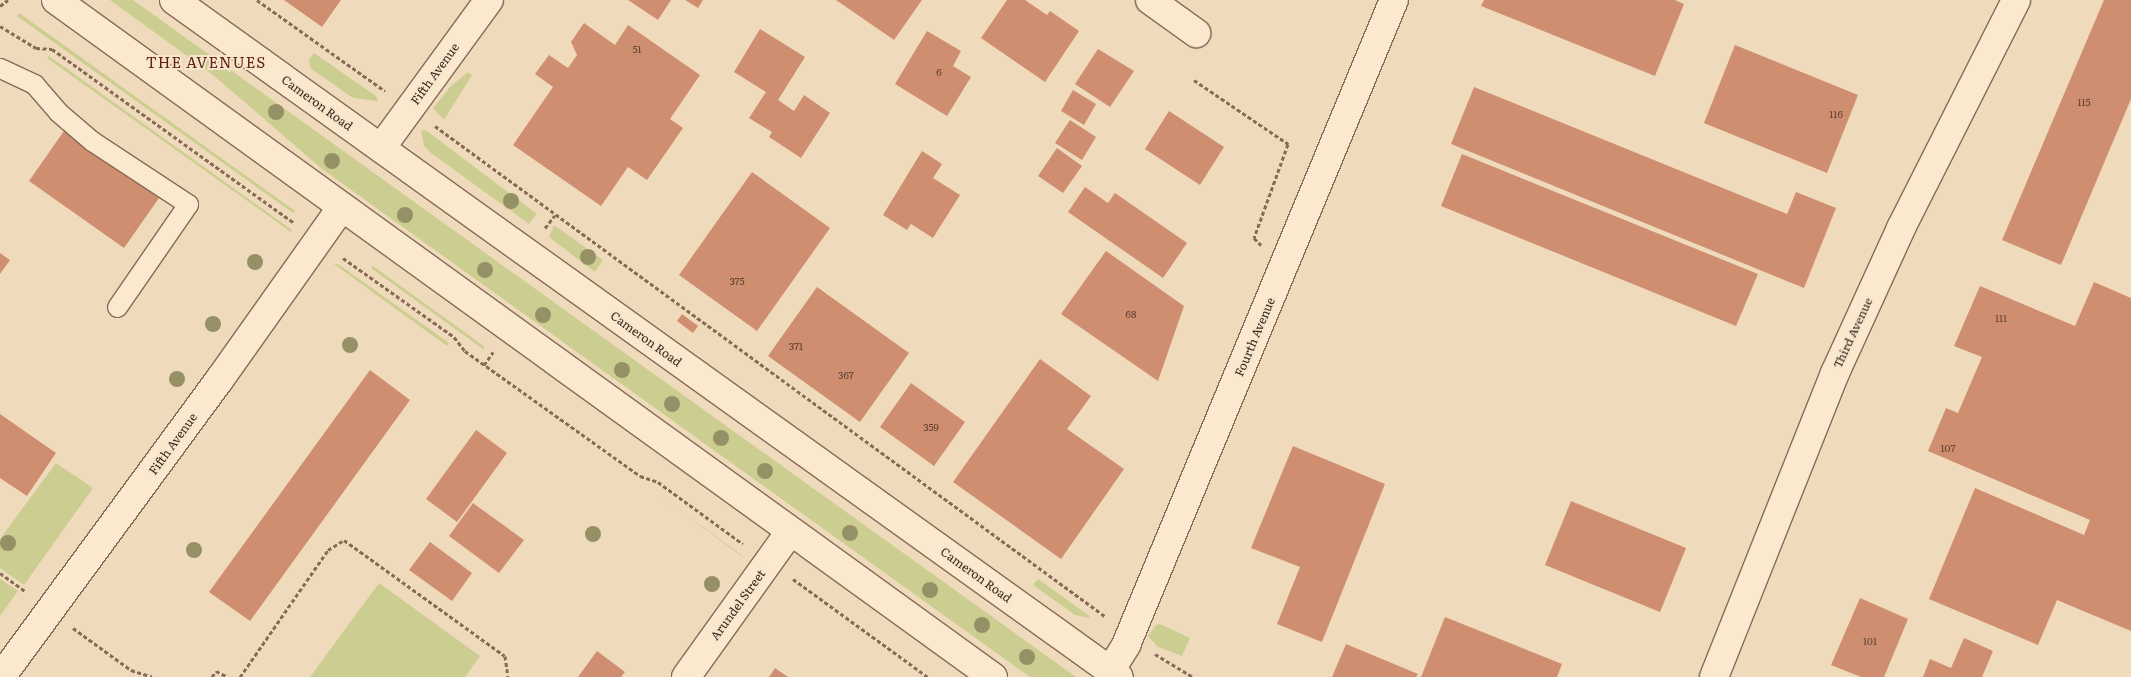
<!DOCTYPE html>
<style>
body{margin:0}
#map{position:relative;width:2131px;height:677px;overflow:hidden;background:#efdbbc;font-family:Literata,serif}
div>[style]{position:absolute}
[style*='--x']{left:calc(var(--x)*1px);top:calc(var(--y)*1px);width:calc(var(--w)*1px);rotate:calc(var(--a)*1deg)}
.green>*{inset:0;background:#cccd90}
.building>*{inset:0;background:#cf8e70}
.path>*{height:3px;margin-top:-1.5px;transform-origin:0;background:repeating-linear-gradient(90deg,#876b55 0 4px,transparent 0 6.5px)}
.roads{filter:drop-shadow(1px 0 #876b55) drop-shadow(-1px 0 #876b55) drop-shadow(0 1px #876b55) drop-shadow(0 -1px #876b55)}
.service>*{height:19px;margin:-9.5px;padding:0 9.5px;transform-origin:9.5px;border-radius:9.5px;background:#fae9cf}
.minor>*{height:28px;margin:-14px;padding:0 14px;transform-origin:14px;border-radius:14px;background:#fae9cf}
.secondary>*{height:28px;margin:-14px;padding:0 14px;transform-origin:14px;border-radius:14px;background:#fae9cf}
.trees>*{width:16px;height:16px;margin:-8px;border-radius:50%;background:#959066}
span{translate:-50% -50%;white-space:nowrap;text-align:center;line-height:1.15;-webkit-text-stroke:4px #f6e6cc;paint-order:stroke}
.number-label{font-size:10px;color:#5c3f30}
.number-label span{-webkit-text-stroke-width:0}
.street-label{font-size:12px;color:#36251b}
.quarter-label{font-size:15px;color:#642118;letter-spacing:1px}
</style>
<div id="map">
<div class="green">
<div style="clip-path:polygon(110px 0,133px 0,1076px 677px,1030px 677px,322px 169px,212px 74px)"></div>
<div style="clip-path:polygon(19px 13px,295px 211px,293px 213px,17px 16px)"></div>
<div style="clip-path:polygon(314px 53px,376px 96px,378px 101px,353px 98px,310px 68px,309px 60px)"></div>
<div style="clip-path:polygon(49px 56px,292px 230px,291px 232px,47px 58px)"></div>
<div style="clip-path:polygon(468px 72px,472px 75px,444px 120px,433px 108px,450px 87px)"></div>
<div style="clip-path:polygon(421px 130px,427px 131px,537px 214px,529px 224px,431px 153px,424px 146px)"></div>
<div style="clip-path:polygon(554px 225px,603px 260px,595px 272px,549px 237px)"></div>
<div style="clip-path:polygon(334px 264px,338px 264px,449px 343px,447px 346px)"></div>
<div style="clip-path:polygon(373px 266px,485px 347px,483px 349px,371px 268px)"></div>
<div style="clip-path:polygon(56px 463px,93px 488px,24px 585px,0 568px,0 539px)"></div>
<div style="clip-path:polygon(654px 491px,743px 556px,740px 555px)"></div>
<div style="clip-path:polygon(0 579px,18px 591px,0 616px)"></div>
<div style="clip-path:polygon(1038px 579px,1088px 615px,1090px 618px,1075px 615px,1033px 585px)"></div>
<div style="clip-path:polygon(379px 583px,480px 656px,465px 677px,310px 677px)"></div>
<div style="clip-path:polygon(1160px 624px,1190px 638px,1182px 656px,1158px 647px,1148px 636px,1156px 625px)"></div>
</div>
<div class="building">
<div style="clip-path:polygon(284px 0,341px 0,322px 27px)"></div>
<div style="clip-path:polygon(628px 0,671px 0,658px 20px)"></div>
<div style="clip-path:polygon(685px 0,703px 0,698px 8px)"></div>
<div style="clip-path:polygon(836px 0,922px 0,894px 40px)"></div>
<div style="clip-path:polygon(1007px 0,1025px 0,1047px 15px,1050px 11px,1079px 31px,1045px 82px,981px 38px)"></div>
<div style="clip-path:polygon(1484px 0,1675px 0,1684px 4px,1655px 76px,1481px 6px)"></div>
<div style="clip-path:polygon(2104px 0,2131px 0,2131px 99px,2061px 265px,2002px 240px)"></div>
<div style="clip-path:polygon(584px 23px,615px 45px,628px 25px,700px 75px,670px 119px,683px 128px,647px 180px,628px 167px,601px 206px,513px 145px,553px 87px,535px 74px,549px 55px,568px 68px,577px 55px,571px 42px)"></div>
<div style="clip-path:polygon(760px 29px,805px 57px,778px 100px,794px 111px,804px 95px,830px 113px,801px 158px,769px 137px,772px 132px,749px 118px,766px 92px,734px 72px)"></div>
<div style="clip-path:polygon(927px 31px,961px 51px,953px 66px,971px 77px,947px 116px,895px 84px)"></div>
<div style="clip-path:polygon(1735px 45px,1858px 95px,1827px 173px,1704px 123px)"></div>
<div style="clip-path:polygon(1098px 49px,1134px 71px,1110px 107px,1075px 84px)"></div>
<div style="clip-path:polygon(1474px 87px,1787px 214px,1796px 192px,1836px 208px,1804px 288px,1451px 144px)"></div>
<div style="clip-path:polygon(1073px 90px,1096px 104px,1084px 125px,1061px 111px)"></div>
<div style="clip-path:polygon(1169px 111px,1224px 147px,1200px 185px,1145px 149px)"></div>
<div style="clip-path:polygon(1070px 120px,1096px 137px,1082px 160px,1055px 143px)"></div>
<div style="clip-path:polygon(64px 131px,159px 198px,124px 248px,29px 181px)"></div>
<div style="clip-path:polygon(1057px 148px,1082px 166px,1063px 193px,1038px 176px)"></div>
<div style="clip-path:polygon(922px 151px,942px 164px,933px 178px,960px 195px,933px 238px,911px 224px,907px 230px,883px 215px)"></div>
<div style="clip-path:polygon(1462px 154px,1758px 274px,1736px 326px,1441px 206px)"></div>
<div style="clip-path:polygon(752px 172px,830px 228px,757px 331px,679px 275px)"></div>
<div style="clip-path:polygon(1085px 187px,1108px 203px,1115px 193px,1187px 243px,1163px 278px,1068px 212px)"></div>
<div style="clip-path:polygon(1106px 251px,1184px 306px,1158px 381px,1061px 314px)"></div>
<div style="clip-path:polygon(0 253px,10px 260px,0 274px)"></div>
<div style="clip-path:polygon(2094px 282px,2131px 298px,2131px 631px,2057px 600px,2038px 645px,1929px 599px,1975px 488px,2084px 535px,2090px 520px,1928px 451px,1946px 408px,1958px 413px,1982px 357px,1954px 346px,1980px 286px,2075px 326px)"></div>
<div style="clip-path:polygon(817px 287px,909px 353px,860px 422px,768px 356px)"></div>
<div style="clip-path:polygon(682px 314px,698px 326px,693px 333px,677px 321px)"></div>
<div style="clip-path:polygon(1040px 359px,1091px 396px,1067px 429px,1124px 469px,1061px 559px,953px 482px)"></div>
<div style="clip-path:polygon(370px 370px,410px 400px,250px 621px,209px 592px)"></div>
<div style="clip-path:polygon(911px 383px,965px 422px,934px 466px,880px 427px)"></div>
<div style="clip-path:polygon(0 414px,56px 453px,27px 496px,0 478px)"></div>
<div style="clip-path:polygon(476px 430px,507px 453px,457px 522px,426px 499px)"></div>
<div style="clip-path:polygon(1293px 446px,1385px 484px,1322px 642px,1277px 624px,1300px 567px,1251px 548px)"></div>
<div style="clip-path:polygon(1571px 501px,1686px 548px,1660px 612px,1545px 565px)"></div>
<div style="clip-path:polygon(473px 503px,524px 540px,499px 573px,449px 536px)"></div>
<div style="clip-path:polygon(430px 542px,472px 573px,452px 601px,409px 570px)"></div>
<div style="clip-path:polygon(1860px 598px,1908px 619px,1884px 677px,1861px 677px,1831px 665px)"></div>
<div style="clip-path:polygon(1445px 617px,1562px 664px,1557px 677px,1421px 677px)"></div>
<div style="clip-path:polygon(1964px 638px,1993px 651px,1982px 677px,1923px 677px,1930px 659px,1951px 668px)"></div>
<div style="clip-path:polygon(1346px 644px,1418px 674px,1416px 677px,1332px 677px)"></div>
<div style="clip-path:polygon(597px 651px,625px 672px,621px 677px,578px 677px)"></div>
<div style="clip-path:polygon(775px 668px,788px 677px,769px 677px)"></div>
</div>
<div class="path">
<div style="--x:257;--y:0;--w:157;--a:35.4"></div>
<div style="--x:0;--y:6;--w:10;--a:-37"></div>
<div style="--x:0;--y:26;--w:42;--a:31.4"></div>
<div style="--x:36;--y:48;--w:16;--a:4"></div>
<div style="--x:52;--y:49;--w:297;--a:35.7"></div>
<div style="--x:1194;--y:80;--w:114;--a:34.2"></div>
<div style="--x:1288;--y:144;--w:100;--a:109.9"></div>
<div style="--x:1254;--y:238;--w:10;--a:45"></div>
<div style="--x:435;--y:126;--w:831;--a:36.19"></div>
<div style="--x:545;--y:228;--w:16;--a:-52"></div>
<div style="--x:343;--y:258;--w:136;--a:35.4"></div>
<div style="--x:454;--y:337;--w:18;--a:52"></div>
<div style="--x:465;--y:351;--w:215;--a:35.5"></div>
<div style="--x:640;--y:476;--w:19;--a:18"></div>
<div style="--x:658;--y:482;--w:105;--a:36.1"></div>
<div style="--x:484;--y:365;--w:16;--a:-55"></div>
<div style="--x:0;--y:573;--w:32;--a:36"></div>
<div style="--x:793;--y:579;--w:167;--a:36"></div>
<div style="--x:73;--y:628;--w:72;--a:35.9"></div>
<div style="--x:131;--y:670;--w:22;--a:18"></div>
<div style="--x:1155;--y:654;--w:44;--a:31.2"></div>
<div style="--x:212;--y:677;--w:7;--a:-56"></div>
<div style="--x:216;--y:671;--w:13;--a:27"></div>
<div style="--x:240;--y:677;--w:155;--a:-55.3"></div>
<div style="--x:328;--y:550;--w:19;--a:-32"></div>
<div style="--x:344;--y:540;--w:198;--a:35.8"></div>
<div style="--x:505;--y:656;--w:21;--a:82"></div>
</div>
<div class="roads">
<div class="service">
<div style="--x:0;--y:68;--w:38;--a:25"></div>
<div style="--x:34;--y:84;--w:37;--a:49"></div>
<div style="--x:58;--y:112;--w:45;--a:40.5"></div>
<div style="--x:92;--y:141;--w:115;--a:33.3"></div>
<div style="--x:188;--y:204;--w:125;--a:124.6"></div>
</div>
<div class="minor">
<div style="--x:1150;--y:0;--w:57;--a:35.7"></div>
<div style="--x:381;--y:148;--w:183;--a:-53.9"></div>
<div style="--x:1110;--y:671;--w:31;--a:-58"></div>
<div style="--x:1126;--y:645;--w:698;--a:-67.44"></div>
<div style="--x:1;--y:677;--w:370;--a:-53.7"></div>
<div style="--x:220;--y:379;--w:209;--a:-54.7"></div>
<div style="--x:686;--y:677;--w:177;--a:-54.4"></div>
<div style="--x:1714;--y:677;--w:327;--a:-68.3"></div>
<div style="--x:1835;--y:373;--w:159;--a:-65.5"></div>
<div style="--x:1901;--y:228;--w:255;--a:-63.2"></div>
</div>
<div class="secondary">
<div style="--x:56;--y:0;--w:1156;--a:35.85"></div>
<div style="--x:174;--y:0;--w:1162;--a:35.62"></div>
</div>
</div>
<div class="trees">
<div style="left:276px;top:112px"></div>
<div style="left:332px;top:161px"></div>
<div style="left:511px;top:201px"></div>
<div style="left:405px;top:215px"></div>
<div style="left:588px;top:257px"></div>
<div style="left:255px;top:262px"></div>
<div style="left:485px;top:270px"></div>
<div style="left:543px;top:315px"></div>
<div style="left:213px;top:324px"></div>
<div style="left:350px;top:345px"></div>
<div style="left:622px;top:370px"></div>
<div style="left:177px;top:379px"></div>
<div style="left:672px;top:404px"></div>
<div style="left:721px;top:438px"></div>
<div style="left:765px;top:471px"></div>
<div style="left:850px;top:533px"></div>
<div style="left:593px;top:534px"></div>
<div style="left:8px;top:543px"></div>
<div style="left:194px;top:550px"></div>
<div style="left:712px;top:584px"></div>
<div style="left:930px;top:590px"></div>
<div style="left:982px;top:625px"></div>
<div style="left:1027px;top:657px"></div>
</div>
<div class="number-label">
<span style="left:637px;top:49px">51</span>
<span style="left:939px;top:72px">6</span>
<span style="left:2084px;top:102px">115</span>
<span style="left:1836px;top:114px">116</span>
<span style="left:737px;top:281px">375</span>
<span style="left:1131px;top:314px">68</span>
<span style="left:2001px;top:318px">111</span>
<span style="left:796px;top:346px">371</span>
<span style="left:846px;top:375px">367</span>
<span style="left:931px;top:427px">359</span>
<span style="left:1948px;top:448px">107</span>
<span style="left:1870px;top:641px">101</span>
</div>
<div class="street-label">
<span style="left:435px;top:74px;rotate:-54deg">Fifth Avenue</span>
<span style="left:317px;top:103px;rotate:36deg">Cameron Road</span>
<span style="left:1853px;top:333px;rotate:-65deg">Third Avenue</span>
<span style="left:1255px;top:337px;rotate:-67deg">Fourth Avenue</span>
<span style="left:646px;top:339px;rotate:36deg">Cameron Road</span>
<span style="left:173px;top:444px;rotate:-54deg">Fifth Avenue</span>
<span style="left:976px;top:575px;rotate:36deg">Cameron Road</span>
<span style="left:738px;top:605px;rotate:-54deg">Arundel Street</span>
</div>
<div class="quarter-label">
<span style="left:206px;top:62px">THE AVENUES</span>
</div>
</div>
